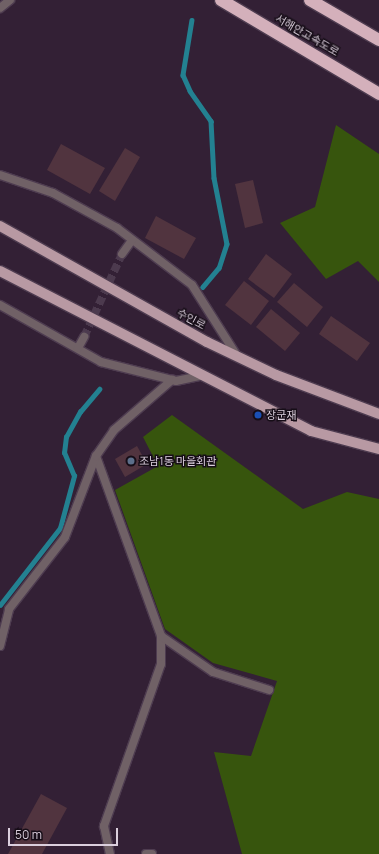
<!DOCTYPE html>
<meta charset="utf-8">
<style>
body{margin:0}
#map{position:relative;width:379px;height:854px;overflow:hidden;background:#332035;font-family:Manrope,"Noto Sans KR",sans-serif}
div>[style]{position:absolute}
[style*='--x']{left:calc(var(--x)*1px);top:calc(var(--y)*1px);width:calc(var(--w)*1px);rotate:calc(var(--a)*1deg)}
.green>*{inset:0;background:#37550d}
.stream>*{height:4.5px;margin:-2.25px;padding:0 2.25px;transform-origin:2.25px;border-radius:2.25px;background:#238191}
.building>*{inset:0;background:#51343f}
.minor-tunnel>*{height:8px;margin-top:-4px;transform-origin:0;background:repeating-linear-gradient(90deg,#4c3a4e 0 8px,transparent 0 12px)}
.roads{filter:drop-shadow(1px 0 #4e3c50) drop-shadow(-1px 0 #4e3c50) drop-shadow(0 1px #4e3c50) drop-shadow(0 -1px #4e3c50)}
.service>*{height:8px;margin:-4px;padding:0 4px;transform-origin:4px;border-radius:4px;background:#706166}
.minor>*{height:8px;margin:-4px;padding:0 4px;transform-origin:4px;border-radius:4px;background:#706166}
.primary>*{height:10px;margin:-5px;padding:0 5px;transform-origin:5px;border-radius:5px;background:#b899a3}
.motorway>*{height:12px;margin:-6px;padding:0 6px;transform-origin:6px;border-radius:6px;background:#d4b0bb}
.dots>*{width:11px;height:11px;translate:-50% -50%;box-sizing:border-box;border:2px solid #160d17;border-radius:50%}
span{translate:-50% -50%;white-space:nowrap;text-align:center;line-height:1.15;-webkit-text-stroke:3px #160d17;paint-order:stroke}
.street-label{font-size:11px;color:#dbcfdd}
.poi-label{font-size:11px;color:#dbcfdd}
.left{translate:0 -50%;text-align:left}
.scale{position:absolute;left:8px;top:828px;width:110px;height:18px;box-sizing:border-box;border:2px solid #dbcfdd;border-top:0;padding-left:5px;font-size:12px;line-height:14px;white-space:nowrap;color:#dbcfdd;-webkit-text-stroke:3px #160d17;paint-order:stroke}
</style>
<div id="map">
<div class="green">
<div style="clip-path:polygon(336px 125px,379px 154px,379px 282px,358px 261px,326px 279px,280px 223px,315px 207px)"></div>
<div style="clip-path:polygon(172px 415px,303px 509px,347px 492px,379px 499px,379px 854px,242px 854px,214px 752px,251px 756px,277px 681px,213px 663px,165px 629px,115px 490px,158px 466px,143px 437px)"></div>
</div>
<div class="stream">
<div style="--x:192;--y:20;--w:56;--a:99.3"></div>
<div style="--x:183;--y:75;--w:17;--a:66"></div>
<div style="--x:190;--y:91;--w:37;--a:55"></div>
<div style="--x:211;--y:121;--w:57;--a:87"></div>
<div style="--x:214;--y:178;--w:67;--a:78.9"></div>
<div style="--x:227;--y:244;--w:25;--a:108"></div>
<div style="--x:219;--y:268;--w:25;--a:130"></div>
<div style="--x:0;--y:605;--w:98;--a:-52.1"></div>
<div style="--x:60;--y:528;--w:54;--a:-74.9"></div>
<div style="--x:74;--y:476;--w:25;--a:-113"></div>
<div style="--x:64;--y:453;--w:16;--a:-83"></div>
<div style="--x:66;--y:437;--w:29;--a:-61"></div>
<div style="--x:80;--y:412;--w:30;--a:-50"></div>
</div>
<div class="building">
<div style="clip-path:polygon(61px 144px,105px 168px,90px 194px,47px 170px)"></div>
<div style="clip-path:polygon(125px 148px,140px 157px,115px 201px,99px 191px)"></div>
<div style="clip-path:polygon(253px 180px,263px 223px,245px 228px,235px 184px)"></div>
<div style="clip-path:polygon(156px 216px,196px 238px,184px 259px,145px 238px)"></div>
<div style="clip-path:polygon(266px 254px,292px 274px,274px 298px,248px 279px)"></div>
<div style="clip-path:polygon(244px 281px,269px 301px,251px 325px,225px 305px)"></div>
<div style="clip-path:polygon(294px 283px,323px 307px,307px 327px,277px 302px)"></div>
<div style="clip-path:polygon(271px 309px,300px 333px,285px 351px,256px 327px)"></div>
<div style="clip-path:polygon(331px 316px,370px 343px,357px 361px,319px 334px)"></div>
<div style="clip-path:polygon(137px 446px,147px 464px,125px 477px,115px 459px)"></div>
<div style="clip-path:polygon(41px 794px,67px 808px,42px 854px,8px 854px)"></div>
</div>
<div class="minor-tunnel">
<div style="--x:84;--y:337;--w:91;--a:-65.4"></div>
</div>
<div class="roads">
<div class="service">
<div style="--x:96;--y:456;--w:191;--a:70.1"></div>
<div style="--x:161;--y:636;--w:28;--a:90"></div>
<div style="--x:161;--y:664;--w:172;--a:109.4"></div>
<div style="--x:104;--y:826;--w:29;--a:78"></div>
<div style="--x:161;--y:636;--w:63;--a:34.7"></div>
<div style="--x:213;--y:672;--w:59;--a:17.8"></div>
<div style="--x:0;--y:646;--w:38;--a:-76"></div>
<div style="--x:9;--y:609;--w:91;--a:-52.1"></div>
<div style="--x:65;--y:537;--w:87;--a:-69.1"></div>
<div style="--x:96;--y:456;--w:32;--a:-55"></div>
<div style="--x:114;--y:430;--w:77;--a:-40.8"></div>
<div style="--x:146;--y:854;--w:6;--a:0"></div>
</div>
<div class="minor">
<div style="--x:0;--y:8;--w:13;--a:-39"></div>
<div style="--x:0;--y:175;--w:56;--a:18.8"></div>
<div style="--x:53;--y:193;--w:73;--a:28.7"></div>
<div style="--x:117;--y:228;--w:94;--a:37.2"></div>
<div style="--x:192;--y:285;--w:84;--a:57.6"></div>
<div style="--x:122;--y:254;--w:17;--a:-54"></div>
<div style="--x:0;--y:305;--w:116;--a:29.4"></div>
<div style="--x:101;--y:362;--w:77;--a:14.2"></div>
<div style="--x:176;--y:381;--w:25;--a:-12"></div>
<div style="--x:78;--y:348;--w:13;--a:-61"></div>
</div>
<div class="primary">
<div style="--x:0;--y:226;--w:237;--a:29.3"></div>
<div style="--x:207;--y:342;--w:76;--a:25.6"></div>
<div style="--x:276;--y:375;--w:110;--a:20.7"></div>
<div style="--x:0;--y:271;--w:350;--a:27.2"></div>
<div style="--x:311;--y:431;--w:70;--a:14.8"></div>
</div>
<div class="motorway">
<div style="--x:221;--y:0;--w:184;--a:30.7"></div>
<div style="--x:310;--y:0;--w:80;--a:30.1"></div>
</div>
</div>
<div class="dots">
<div style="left:258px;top:415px;background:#1a4fb4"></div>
<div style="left:131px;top:461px;background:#5c6f8a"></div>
</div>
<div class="street-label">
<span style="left:307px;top:35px;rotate:30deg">서해안고속도로</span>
<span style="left:191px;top:319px;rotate:28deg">수인로</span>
</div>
<div class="poi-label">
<span class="left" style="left:266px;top:415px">장군재</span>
<span class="left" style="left:139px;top:461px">조남1동 마을회관</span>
</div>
<div class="scale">50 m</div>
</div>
